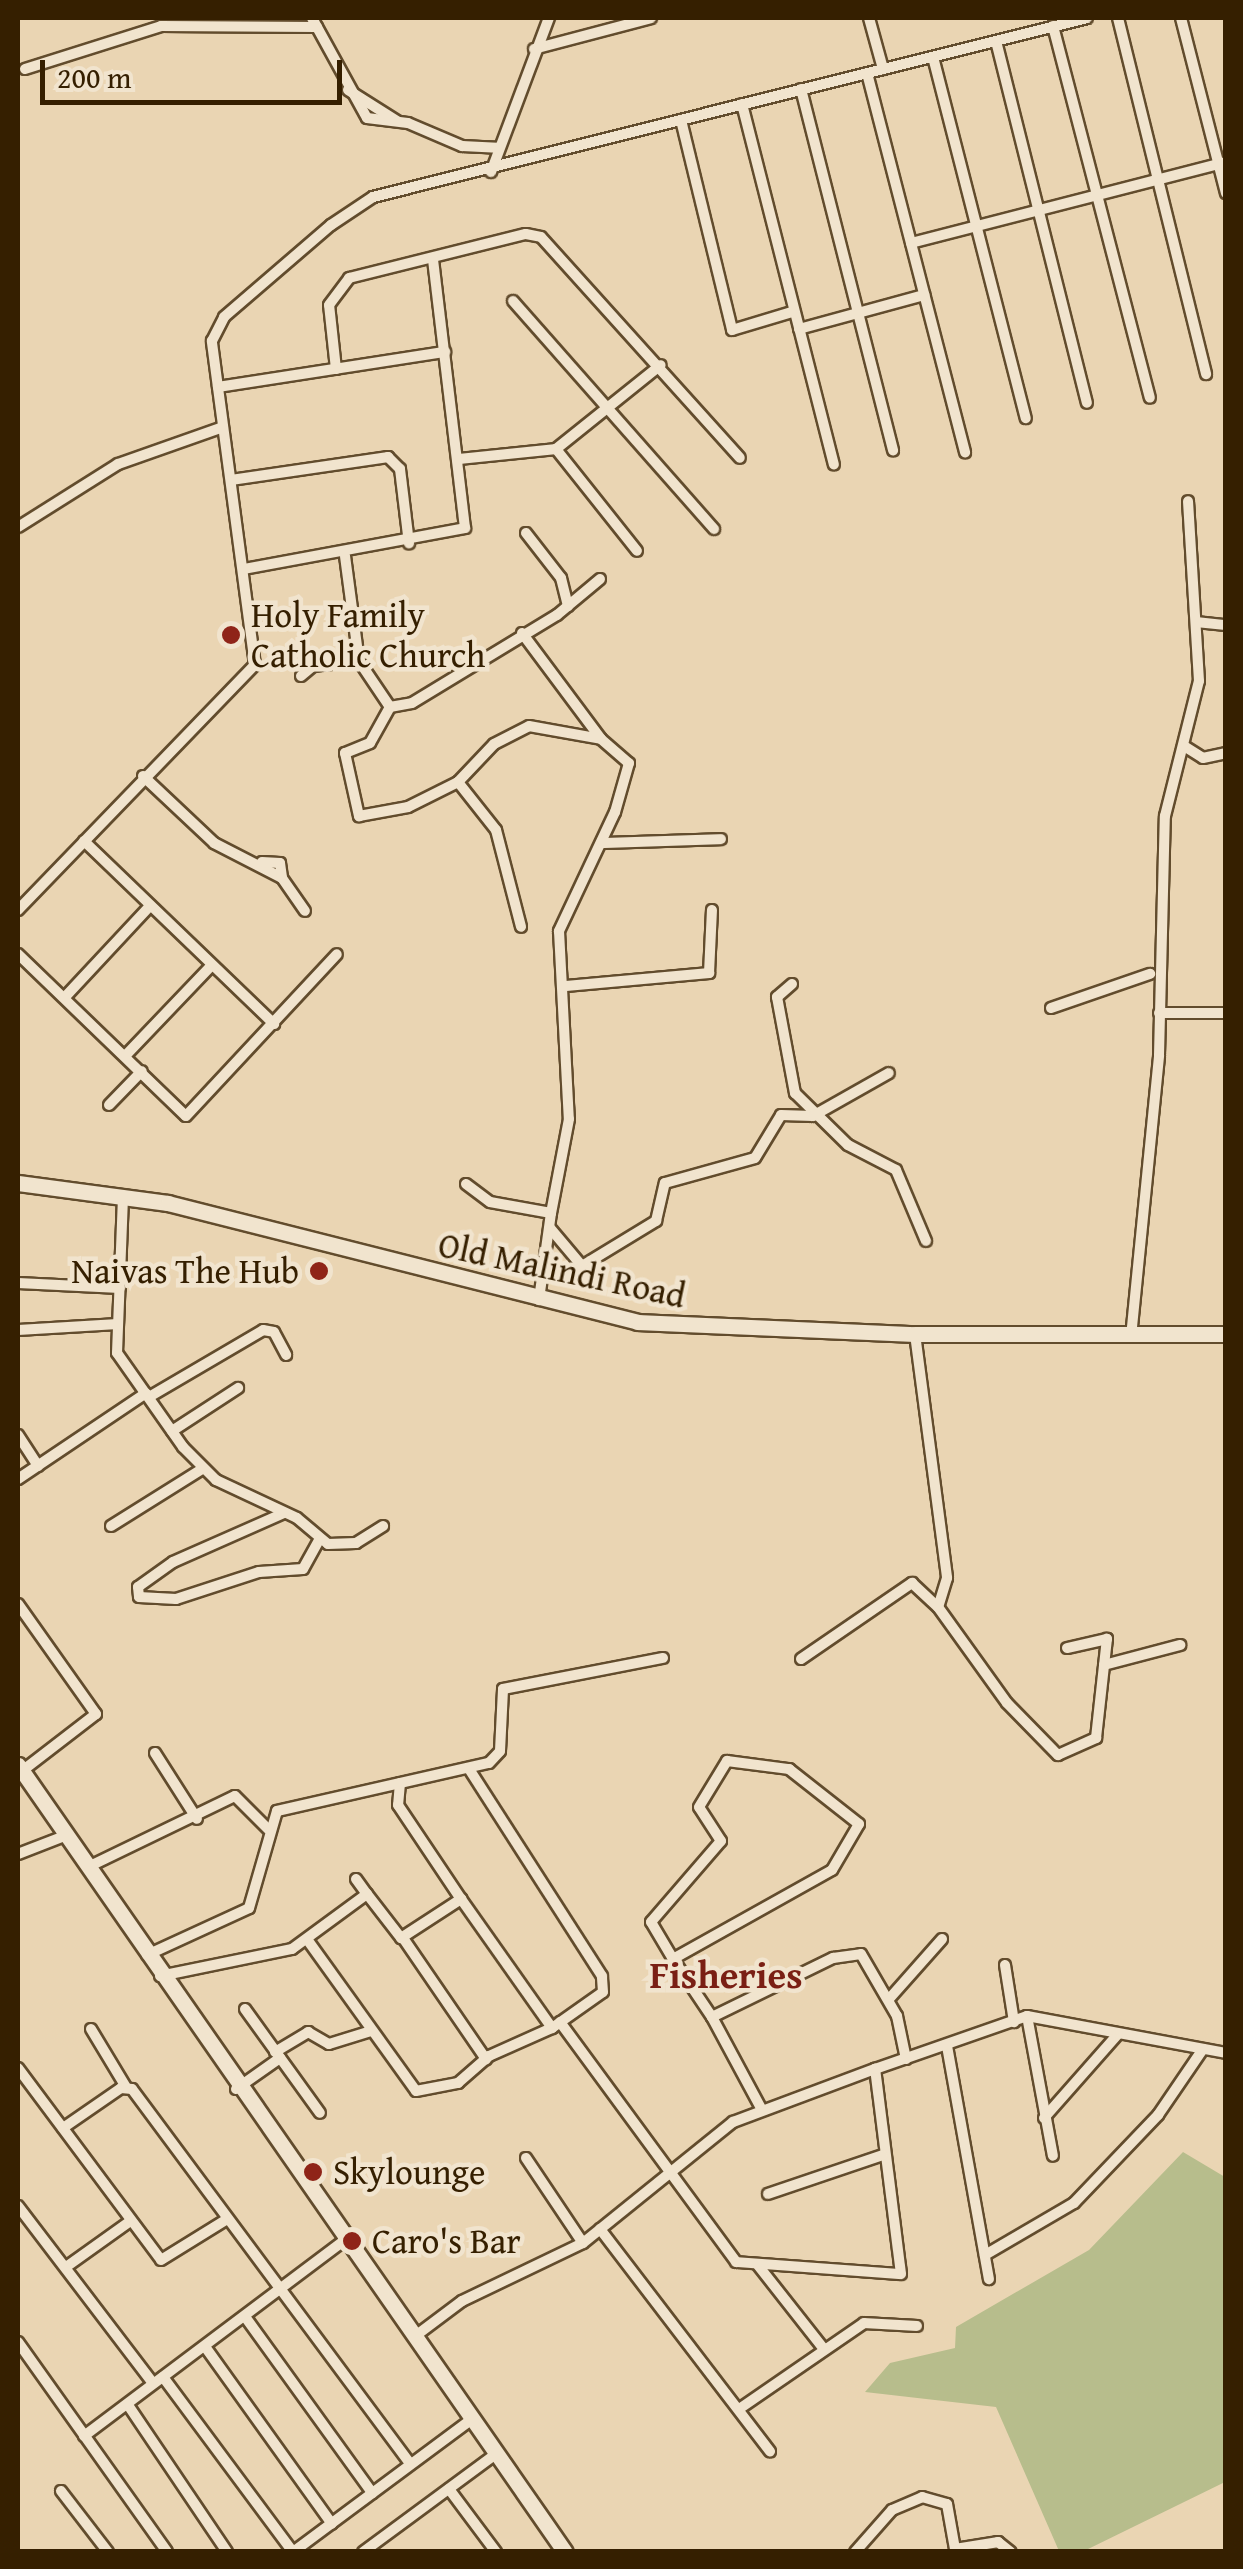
<!DOCTYPE html>
<style>
body{margin:0}
#map{position:relative;width:1243px;height:2569px;overflow:hidden;background:#ead5b3;font-family:"Gentium Book Plus",serif}
div>[style]{position:absolute}
[style*='--x']{left:calc(var(--x)*1px);top:calc(var(--y)*1px);width:calc(var(--w)*1px);rotate:calc(var(--a)*1deg)}
.green>*{inset:0;background:#b7bd8c}
.roads{filter:drop-shadow(2px 0 #624c2d) drop-shadow(-2px 0 #624c2d) drop-shadow(0 2px #624c2d) drop-shadow(0 -2px #624c2d)}
.street>*{height:10px;margin:-5px;padding:0 5px;transform-origin:5px;border-radius:5px;background:#f1e4ce}
.secondary>*{height:15px;margin:-7.5px;padding:0 7.5px;transform-origin:7.5px;border-radius:7.5px;background:#f1e4ce}
.dots>*{width:28px;height:28px;translate:-50% -50%;box-sizing:border-box;border:5px solid #f1e4ce;border-radius:50%}
span{translate:-50% -50%;white-space:nowrap;text-align:center;line-height:1.15;-webkit-text-stroke:9px #f1e4ce;paint-order:stroke}
.poi-label{font-size:35px;color:#351f00}
.left{translate:0 -50%;text-align:left}
.right{translate:-100% -50%;text-align:right}
.street-label{font-size:35px;color:#351f00}
.neighbourhood-label{font-size:38px;color:#7a1f14;font-weight:700}
.frame{position:absolute;inset:0;border:20px solid #351f00;pointer-events:none}
.scale{position:absolute;left:40px;top:60px;width:302px;height:45px;box-sizing:border-box;border:5px solid #351f00;border-top:0;padding-left:12px;font-size:30px;line-height:35px;white-space:nowrap;color:#351f00;-webkit-text-stroke:8px #f1e4ce;paint-order:stroke}
</style>
<div id="map">
<div class="green">
<div style="clip-path:polygon(1183px 2152px,1225px 2177px,1225px 2482px,1084px 2551px,1059px 2551px,996px 2407px,865px 2392px,890px 2363px,955px 2348px,956px 2327px,1089px 2250px)"></div>
</div>
<div class="roads">
<div class="street">
<div style="--x:312;--y:18;--w:114;--a:61.2"></div>
<div style="--x:367;--y:118;--w:41;--a:7"></div>
<div style="--x:408;--y:123;--w:59;--a:23.1"></div>
<div style="--x:462;--y:146;--w:35;--a:3"></div>
<div style="--x:869;--y:18;--w:53;--a:74.6"></div>
<div style="--x:1118;--y:18;--w:367;--a:76.1"></div>
<div style="--x:1181;--y:18;--w:181;--a:75.6"></div>
<div style="--x:1053;--y:26;--w:384;--a:75.4"></div>
<div style="--x:996;--y:41;--w:373;--a:75.9"></div>
<div style="--x:534;--y:49;--w:121;--a:-14.8"></div>
<div style="--x:933;--y:57;--w:373;--a:75.6"></div>
<div style="--x:25;--y:69;--w:143;--a:-17.5"></div>
<div style="--x:161;--y:26;--w:156;--a:0.4"></div>
<div style="--x:867;--y:73;--w:392;--a:75.5"></div>
<div style="--x:801;--y:89;--w:373;--a:75.7"></div>
<div style="--x:348;--y:90;--w:58;--a:32.3"></div>
<div style="--x:742;--y:104;--w:372;--a:75.7"></div>
<div style="--x:681;--y:120;--w:216;--a:76.3"></div>
<div style="--x:732;--y:330;--w:63;--a:-16.7"></div>
<div style="--x:491;--y:172;--w:165;--a:-69.4"></div>
<div style="--x:911;--y:243;--w:325;--a:-14.4"></div>
<div style="--x:513;--y:301;--w:304;--a:48.6"></div>
<div style="--x:799;--y:329;--w:130;--a:-15.2"></div>
<div style="--x:336;--y:369;--w:64;--a:-96.2"></div>
<div style="--x:329;--y:305;--w:34;--a:-53"></div>
<div style="--x:349;--y:278;--w:182;--a:-14"></div>
<div style="--x:526;--y:234;--w:15;--a:11"></div>
<div style="--x:541;--y:237;--w:297;--a:48"></div>
<div style="--x:218;--y:387;--w:230;--a:-8.8"></div>
<div style="--x:556;--y:449;--w:130;--a:51.5"></div>
<div style="--x:459;--y:459;--w:98;--a:-5.9"></div>
<div style="--x:556;--y:449;--w:134;--a:-38.7"></div>
<div style="--x:231;--y:480;--w:159;--a:-8.3"></div>
<div style="--x:388;--y:457;--w:17;--a:45"></div>
<div style="--x:400;--y:469;--w:75;--a:83.1"></div>
<div style="--x:18;--y:527;--w:118;--a:-32.2"></div>
<div style="--x:118;--y:464;--w:111;--a:-19.4"></div>
<div style="--x:526;--y:533;--w:57;--a:52.1"></div>
<div style="--x:561;--y:578;--w:29;--a:76"></div>
<div style="--x:345;--y:556;--w:106;--a:82.4"></div>
<div style="--x:359;--y:661;--w:55;--a:56"></div>
<div style="--x:390;--y:707;--w:41;--a:119.1"></div>
<div style="--x:370;--y:743;--w:27;--a:158"></div>
<div style="--x:345;--y:753;--w:65;--a:77.5"></div>
<div style="--x:359;--y:816;--w:50;--a:-10.4"></div>
<div style="--x:408;--y:807;--w:56;--a:-26.6"></div>
<div style="--x:458;--y:782;--w:61;--a:51.6"></div>
<div style="--x:496;--y:830;--w:100;--a:75.5"></div>
<div style="--x:244;--y:569;--w:225;--a:-10.5"></div>
<div style="--x:465;--y:528;--w:271;--a:-96.8"></div>
<div style="--x:1196;--y:622;--w:30;--a:6"></div>
<div style="--x:522;--y:633;--w:132;--a:53.3"></div>
<div style="--x:601;--y:739;--w:37;--a:41"></div>
<div style="--x:629;--y:763;--w:51;--a:105.9"></div>
<div style="--x:615;--y:812;--w:132;--a:115.2"></div>
<div style="--x:559;--y:931;--w:188;--a:87"></div>
<div style="--x:569;--y:1119;--w:96;--a:100.8"></div>
<div style="--x:301;--y:676;--w:16;--a:-40"></div>
<div style="--x:313;--y:666;--w:46;--a:-6.2"></div>
<div style="--x:390;--y:707;--w:22;--a:-10"></div>
<div style="--x:412;--y:703;--w:170;--a:-31.3"></div>
<div style="--x:557;--y:615;--w:56;--a:-39.9"></div>
<div style="--x:1184;--y:746;--w:22;--a:32"></div>
<div style="--x:1203;--y:758;--w:24;--a:-12"></div>
<div style="--x:143;--y:776;--w:98;--a:43.3"></div>
<div style="--x:214;--y:843;--w:76;--a:27.2"></div>
<div style="--x:282;--y:878;--w:40;--a:55.1"></div>
<div style="--x:458;--y:782;--w:52;--a:-46.5"></div>
<div style="--x:494;--y:744;--w:39;--a:-27"></div>
<div style="--x:529;--y:726;--w:73;--a:10.2"></div>
<div style="--x:84;--y:841;--w:264;--a:43.9"></div>
<div style="--x:602;--y:843;--w:119;--a:-1.9"></div>
<div style="--x:262;--y:862;--w:18;--a:3"></div>
<div style="--x:280;--y:863;--w:15;--a:82"></div>
<div style="--x:18;--y:910;--w:341;--a:-46"></div>
<div style="--x:255;--y:665;--w:327;--a:-97.6"></div>
<div style="--x:212;--y:341;--w:27;--a:-63"></div>
<div style="--x:224;--y:317;--w:141;--a:-40.7"></div>
<div style="--x:331;--y:225;--w:50;--a:-33.7"></div>
<div style="--x:373;--y:197;--w:736;--a:-14.07"></div>
<div style="--x:18;--y:954;--w:233;--a:44"></div>
<div style="--x:186;--y:1116;--w:221;--a:-47"></div>
<div style="--x:792;--y:984;--w:20;--a:139"></div>
<div style="--x:777;--y:997;--w:98;--a:79.4"></div>
<div style="--x:795;--y:1093;--w:74;--a:44.5"></div>
<div style="--x:848;--y:1145;--w:54;--a:27.5"></div>
<div style="--x:896;--y:1170;--w:77;--a:67.1"></div>
<div style="--x:566;--y:986;--w:144;--a:-5.2"></div>
<div style="--x:709;--y:973;--w:63;--a:-87.3"></div>
<div style="--x:65;--y:997;--w:125;--a:-47"></div>
<div style="--x:1051;--y:1008;--w:105;--a:-19"></div>
<div style="--x:1159;--y:1013;--w:67;--a:0"></div>
<div style="--x:126;--y:1055;--w:123;--a:-46.3"></div>
<div style="--x:109;--y:1105;--w:47;--a:-45.9"></div>
<div style="--x:466;--y:1184;--w:30;--a:37"></div>
<div style="--x:490;--y:1202;--w:62;--a:10.2"></div>
<div style="--x:551;--y:1213;--w:88;--a:97.9"></div>
<div style="--x:123;--y:1197;--w:156;--a:92.2"></div>
<div style="--x:117;--y:1353;--w:115;--a:54.9"></div>
<div style="--x:183;--y:1447;--w:47;--a:45"></div>
<div style="--x:216;--y:1480;--w:89;--a:25.1"></div>
<div style="--x:297;--y:1518;--w:40;--a:40"></div>
<div style="--x:328;--y:1544;--w:28;--a:-2"></div>
<div style="--x:356;--y:1543;--w:32;--a:-32"></div>
<div style="--x:550;--y:1228;--w:50;--a:49.9"></div>
<div style="--x:582;--y:1266;--w:87;--a:-31.3"></div>
<div style="--x:656;--y:1221;--w:39;--a:-77"></div>
<div style="--x:665;--y:1183;--w:93;--a:-15.5"></div>
<div style="--x:755;--y:1158;--w:50;--a:-58.8"></div>
<div style="--x:781;--y:1115;--w:32;--a:2"></div>
<div style="--x:813;--y:1116;--w:87;--a:-29.5"></div>
<div style="--x:18;--y:1283;--w:102;--a:2.8"></div>
<div style="--x:18;--y:1330;--w:100;--a:-3.4"></div>
<div style="--x:915;--y:1334;--w:246;--a:82.5"></div>
<div style="--x:947;--y:1578;--w:30;--a:107"></div>
<div style="--x:938;--y:1607;--w:118;--a:54.3"></div>
<div style="--x:1007;--y:1703;--w:73;--a:45.6"></div>
<div style="--x:1058;--y:1755;--w:42;--a:-24.1"></div>
<div style="--x:1096;--y:1738;--w:100;--a:-83.7"></div>
<div style="--x:1107;--y:1639;--w:41;--a:167.3"></div>
<div style="--x:1131;--y:1337;--w:283;--a:-84.3"></div>
<div style="--x:1159;--y:1055;--w:239;--a:-88.6"></div>
<div style="--x:1165;--y:816;--w:139;--a:-75.9"></div>
<div style="--x:1199;--y:681;--w:180;--a:-93.5"></div>
<div style="--x:149;--y:1397;--w:132;--a:-30.4"></div>
<div style="--x:263;--y:1330;--w:11;--a:10"></div>
<div style="--x:274;--y:1332;--w:26;--a:62"></div>
<div style="--x:172;--y:1431;--w:79;--a:-33.1"></div>
<div style="--x:18;--y:1435;--w:37;--a:57"></div>
<div style="--x:18;--y:1479;--w:154;--a:-33.9"></div>
<div style="--x:284;--y:1513;--w:121;--a:156.2"></div>
<div style="--x:173;--y:1562;--w:43;--a:144.5"></div>
<div style="--x:138;--y:1587;--w:10;--a:84"></div>
<div style="--x:139;--y:1597;--w:37;--a:3"></div>
<div style="--x:176;--y:1599;--w:87;--a:-18"></div>
<div style="--x:259;--y:1572;--w:44;--a:-3.9"></div>
<div style="--x:303;--y:1569;--w:33;--a:-61"></div>
<div style="--x:111;--y:1526;--w:107;--a:-32.1"></div>
<div style="--x:18;--y:1604;--w:135;--a:54.7"></div>
<div style="--x:96;--y:1714;--w:93;--a:142.4"></div>
<div style="--x:801;--y:1659;--w:135;--a:-34.4"></div>
<div style="--x:912;--y:1583;--w:35;--a:43"></div>
<div style="--x:1104;--y:1665;--w:79;--a:-14.7"></div>
<div style="--x:155;--y:1753;--w:78;--a:57.5"></div>
<div style="--x:727;--y:1761;--w:63;--a:7.4"></div>
<div style="--x:789;--y:1769;--w:89;--a:38.2"></div>
<div style="--x:859;--y:1824;--w:53;--a:120.4"></div>
<div style="--x:832;--y:1870;--w:182;--a:150.8"></div>
<div style="--x:673;--y:1959;--w:43;--a:-120.7"></div>
<div style="--x:651;--y:1922;--w:107;--a:-49.2"></div>
<div style="--x:721;--y:1841;--w:40;--a:-122.9"></div>
<div style="--x:699;--y:1807;--w:54;--a:-58.7"></div>
<div style="--x:400;--y:1783;--w:22;--a:95"></div>
<div style="--x:398;--y:1805;--w:113;--a:56.2"></div>
<div style="--x:18;--y:1854;--w:53;--a:-21.2"></div>
<div style="--x:88;--y:1867;--w:163;--a:-25.8"></div>
<div style="--x:235;--y:1796;--w:47;--a:45"></div>
<div style="--x:356;--y:1879;--w:19;--a:54"></div>
<div style="--x:403;--y:1938;--w:147;--a:55.6"></div>
<div style="--x:309;--y:1942;--w:183;--a:54.3"></div>
<div style="--x:416;--y:2091;--w:43;--a:-10.8"></div>
<div style="--x:458;--y:2083;--w:41;--a:-41.1"></div>
<div style="--x:489;--y:2056;--w:69;--a:-24"></div>
<div style="--x:552;--y:2028;--w:62;--a:-35.2"></div>
<div style="--x:603;--y:1992;--w:16;--a:-94"></div>
<div style="--x:602;--y:1976;--w:245;--a:-122.7"></div>
<div style="--x:147;--y:1955;--w:112;--a:-24.7"></div>
<div style="--x:249;--y:1908;--w:101;--a:-73.9"></div>
<div style="--x:277;--y:1811;--w:217;--a:-12.8"></div>
<div style="--x:489;--y:1763;--w:16;--a:-47"></div>
<div style="--x:500;--y:1751;--w:62;--a:-87.2"></div>
<div style="--x:503;--y:1689;--w:163;--a:-11"></div>
<div style="--x:673;--y:1959;--w:70;--a:56.1"></div>
<div style="--x:1005;--y:1965;--w:58;--a:81"></div>
<div style="--x:160;--y:1976;--w:135;--a:-11.6"></div>
<div style="--x:292;--y:1949;--w:93;--a:-36.3"></div>
<div style="--x:367;--y:1894;--w:56;--a:52.3"></div>
<div style="--x:401;--y:1938;--w:72;--a:-33"></div>
<div style="--x:461;--y:1899;--w:158;--a:54.8"></div>
<div style="--x:889;--y:1999;--w:80;--a:-48.5"></div>
<div style="--x:245;--y:2009;--w:128;--a:54.2"></div>
<div style="--x:1027;--y:2016;--w:142;--a:79.5"></div>
<div style="--x:560;--y:2022;--w:298;--a:53.7"></div>
<div style="--x:736;--y:2262;--w:165;--a:4.2"></div>
<div style="--x:901;--y:2274;--w:207;--a:-97.2"></div>
<div style="--x:91;--y:2029;--w:68;--a:58.9"></div>
<div style="--x:947;--y:2046;--w:237;--a:79.8"></div>
<div style="--x:275;--y:2052;--w:39;--a:-31"></div>
<div style="--x:308;--y:2032;--w:24;--a:30"></div>
<div style="--x:329;--y:2044;--w:44;--a:-17.2"></div>
<div style="--x:18;--y:2068;--w:239;--a:53.3"></div>
<div style="--x:161;--y:2260;--w:78;--a:-31.8"></div>
<div style="--x:236;--y:2089;--w:54;--a:-35.2"></div>
<div style="--x:762;--y:2110;--w:106;--a:-118.3"></div>
<div style="--x:712;--y:2017;--w:135;--a:-26"></div>
<div style="--x:833;--y:1958;--w:28;--a:-8"></div>
<div style="--x:861;--y:1954;--w:72;--a:59.9"></div>
<div style="--x:897;--y:2016;--w:44;--a:78.2"></div>
<div style="--x:1044;--y:2118;--w:112;--a:-48.6"></div>
<div style="--x:63;--y:2128;--w:70;--a:-34.6"></div>
<div style="--x:121;--y:2088;--w:11;--a:5"></div>
<div style="--x:132;--y:2089;--w:467;--a:53.4"></div>
<div style="--x:526;--y:2158;--w:102;--a:56.2"></div>
<div style="--x:768;--y:2194;--w:121;--a:-18.7"></div>
<div style="--x:18;--y:2206;--w:223;--a:52.7"></div>
<div style="--x:600;--y:2229;--w:280;--a:52.6"></div>
<div style="--x:985;--y:2255;--w:103;--a:-30.3"></div>
<div style="--x:1074;--y:2203;--w:122;--a:-46.3"></div>
<div style="--x:1158;--y:2115;--w:80;--a:-55.7"></div>
<div style="--x:757;--y:2264;--w:107;--a:51.8"></div>
<div style="--x:66;--y:2267;--w:77;--a:-35.5"></div>
<div style="--x:246;--y:2318;--w:216;--a:54.2"></div>
<div style="--x:414;--y:2337;--w:60;--a:-36.9"></div>
<div style="--x:462;--y:2301;--w:134;--a:-25.6"></div>
<div style="--x:583;--y:2243;--w:193;--a:-38.9"></div>
<div style="--x:733;--y:2122;--w:152;--a:-20.5"></div>
<div style="--x:875;--y:2069;--w:161;--a:-19.2"></div>
<div style="--x:1027;--y:2016;--w:202;--a:10.5"></div>
<div style="--x:18;--y:2342;--w:257;--a:54.6"></div>
<div style="--x:206;--y:2348;--w:216;--a:54.4"></div>
<div style="--x:163;--y:2377;--w:218;--a:53.4"></div>
<div style="--x:128;--y:2405;--w:177;--a:56"></div>
<div style="--x:742;--y:2407;--w:148;--a:-34.5"></div>
<div style="--x:864;--y:2323;--w:53;--a:3.2"></div>
<div style="--x:84;--y:2436;--w:325;--a:-36.9"></div>
<div style="--x:449;--y:2489;--w:79;--a:53.3"></div>
<div style="--x:61;--y:2491;--w:77;--a:52.4"></div>
<div style="--x:293;--y:2552;--w:222;--a:-36.6"></div>
<div style="--x:363;--y:2552;--w:165;--a:-36.4"></div>
<div style="--x:855;--y:2552;--w:56;--a:-48.6"></div>
<div style="--x:892;--y:2510;--w:33;--a:-23"></div>
<div style="--x:922;--y:2497;--w:26;--a:16"></div>
<div style="--x:947;--y:2504;--w:46;--a:79.9"></div>
<div style="--x:955;--y:2549;--w:44;--a:-9.2"></div>
<div style="--x:998;--y:2542;--w:16;--a:38"></div>
</div>
<div class="secondary">
<div style="--x:18;--y:1183;--w:151;--a:7.6"></div>
<div style="--x:168;--y:1203;--w:484;--a:14.2"></div>
<div style="--x:637;--y:1322;--w:278;--a:2.5"></div>
<div style="--x:915;--y:1334;--w:311;--a:0"></div>
<div style="--x:18;--y:1765;--w:958;--a:55.2"></div>
</div>
</div>
<div class="dots">
<div style="left:231px;top:635px;background:#8f2418"></div>
<div style="left:319px;top:1271px;background:#8f2418"></div>
<div style="left:313px;top:2172px;background:#8f2418"></div>
<div style="left:352px;top:2241px;background:#8f2418"></div>
</div>
<div class="poi-label">
<span class="left" style="left:251px;top:635px">Holy Family<br>Catholic Church</span>
<span class="right" style="left:299px;top:1271px">Naivas The Hub</span>
<span class="left" style="left:333px;top:2172px">Skylounge</span>
<span class="left" style="left:372px;top:2241px">Caro's Bar</span>
</div>
<div class="street-label">
<span style="left:562px;top:1270px;rotate:12deg">Old Malindi Road</span>
</div>
<div class="neighbourhood-label">
<span style="left:726px;top:1975px">Fisheries</span>
</div>
<div class="frame"></div>
<div class="scale">200 m</div>
</div>
